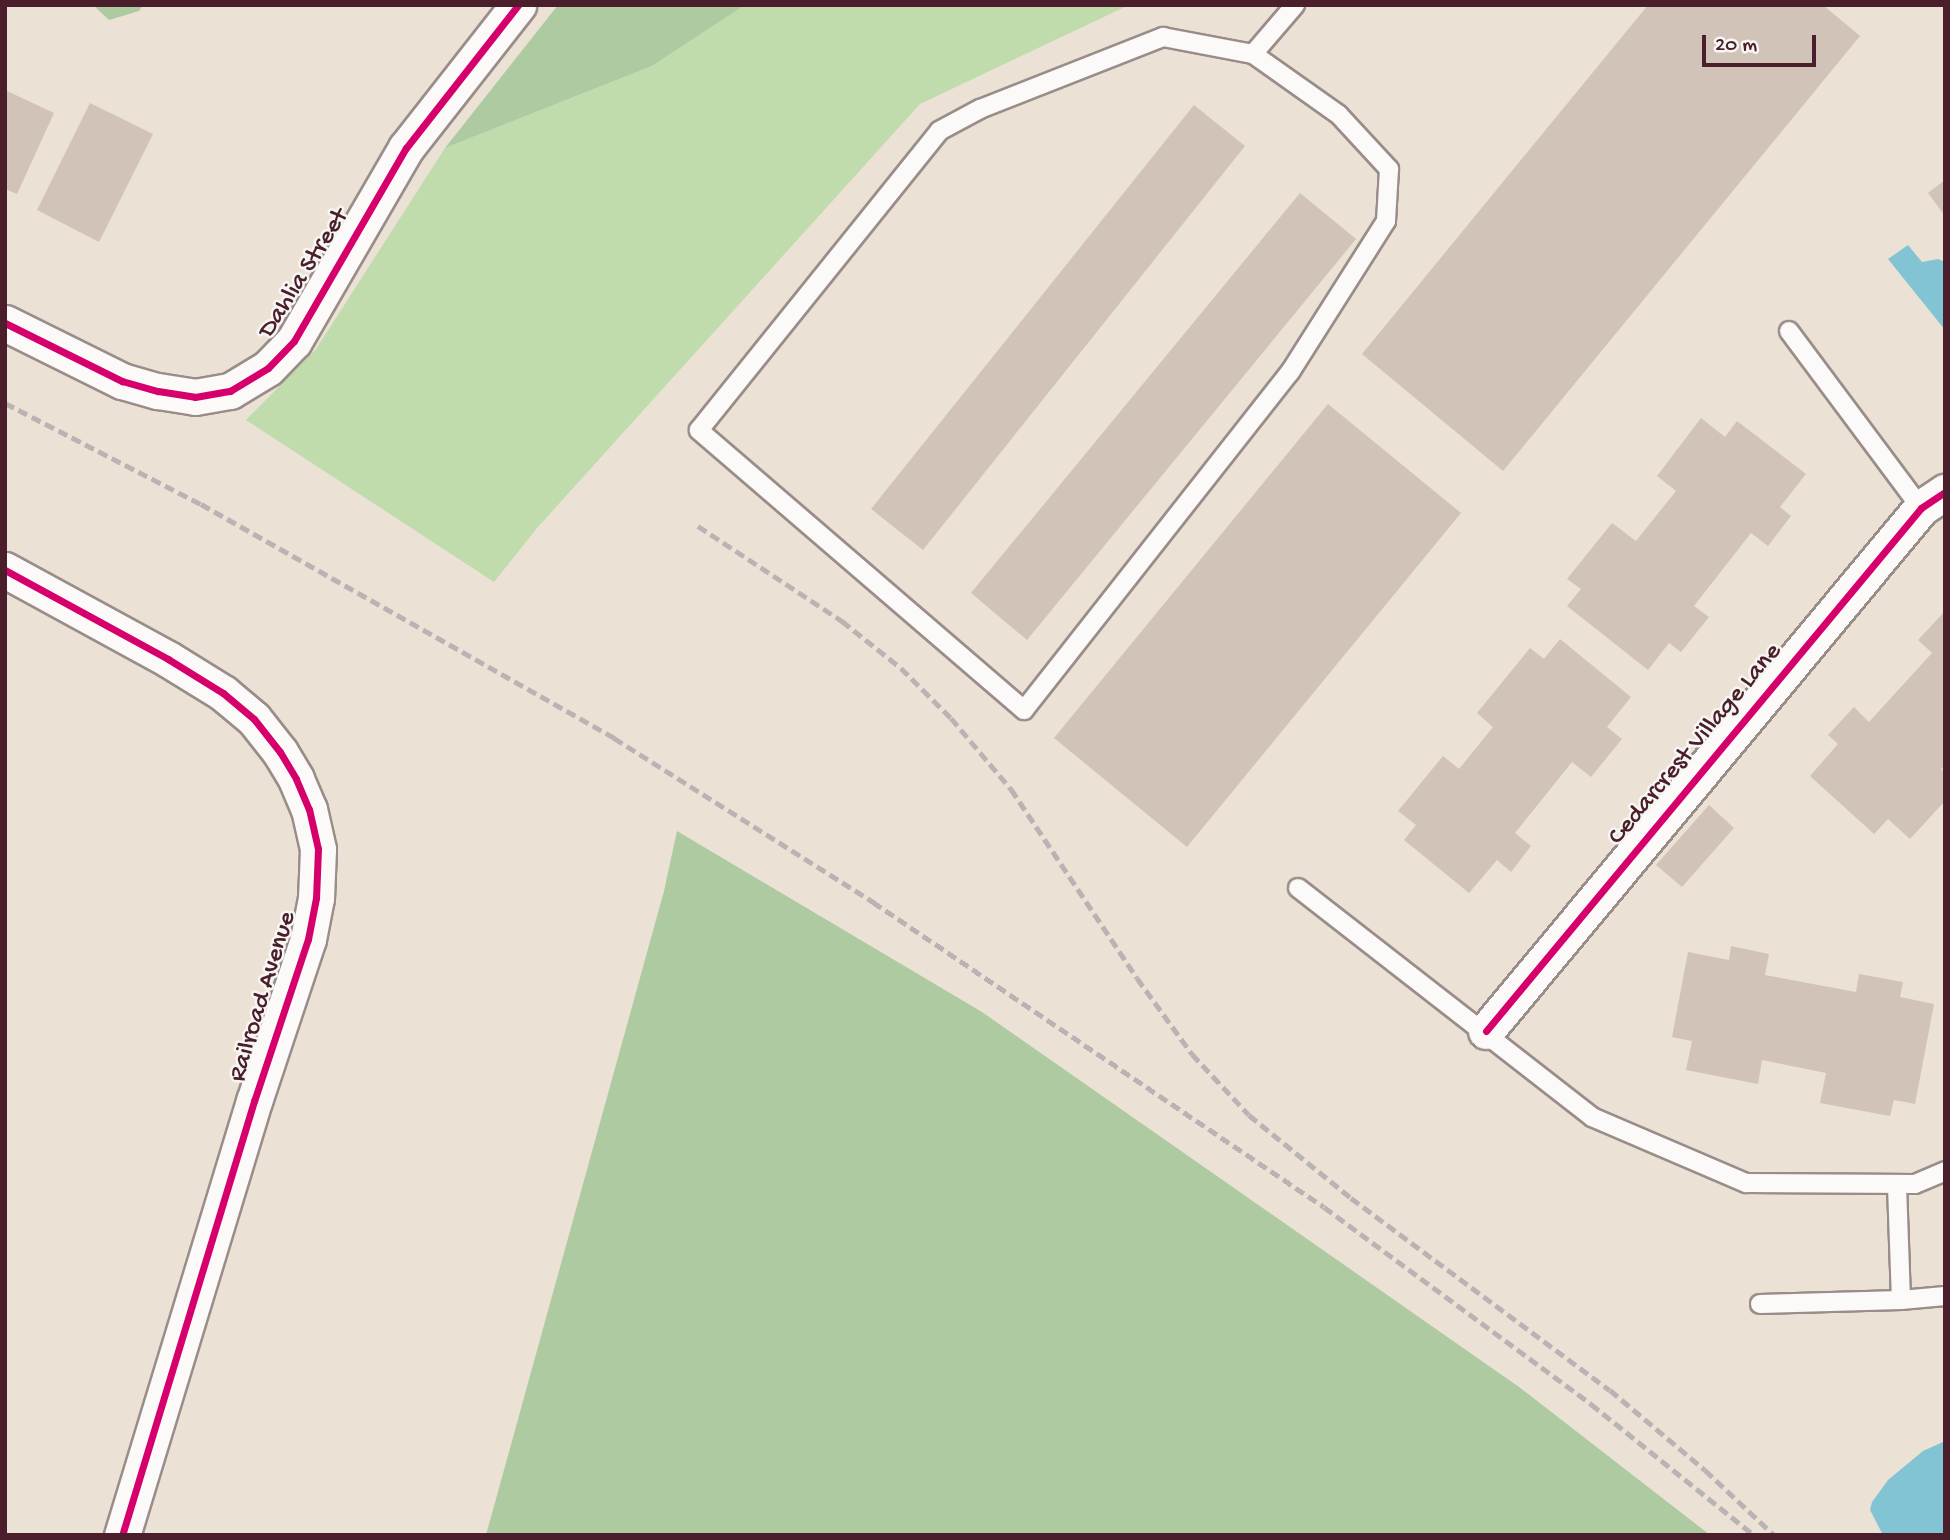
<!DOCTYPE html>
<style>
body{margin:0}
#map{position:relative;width:1950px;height:1540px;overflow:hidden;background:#ebe1d5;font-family:"Gochi Hand",sans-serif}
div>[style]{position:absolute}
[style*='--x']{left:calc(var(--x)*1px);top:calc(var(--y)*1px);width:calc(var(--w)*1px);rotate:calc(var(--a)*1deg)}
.green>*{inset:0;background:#c0dcac}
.forest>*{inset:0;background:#aecaa1}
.water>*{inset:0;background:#83c4d4}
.building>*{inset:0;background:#d1c3b8}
.roads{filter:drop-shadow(2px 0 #9a8d89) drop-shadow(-2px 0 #9a8d89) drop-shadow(0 2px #9a8d89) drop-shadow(0 -2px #9a8d89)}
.service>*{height:18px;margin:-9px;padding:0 9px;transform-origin:9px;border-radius:9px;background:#fcfaf9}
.minor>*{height:35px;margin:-17.5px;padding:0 17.5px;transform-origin:17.5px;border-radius:17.5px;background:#fcfaf9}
.rail>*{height:5px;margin-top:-2.5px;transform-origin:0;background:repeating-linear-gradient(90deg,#bab3b3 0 10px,transparent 0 15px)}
.cycleway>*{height:7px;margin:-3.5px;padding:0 3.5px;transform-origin:3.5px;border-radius:3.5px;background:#d6006c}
span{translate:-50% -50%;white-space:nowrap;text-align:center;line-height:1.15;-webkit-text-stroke:5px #f6f6f2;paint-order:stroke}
.street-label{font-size:26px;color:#4a1f2b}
.frame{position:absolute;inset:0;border:7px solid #4a1f2b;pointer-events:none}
.scale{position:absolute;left:1702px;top:35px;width:114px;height:32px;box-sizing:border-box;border:4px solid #4a1f2b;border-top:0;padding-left:9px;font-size:21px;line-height:24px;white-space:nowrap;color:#4a1f2b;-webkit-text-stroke:5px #f6f6f2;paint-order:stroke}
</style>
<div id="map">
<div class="green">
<div style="clip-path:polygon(745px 5px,1129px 5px,920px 104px,537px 528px,494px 582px,246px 420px,316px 349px,445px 148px,652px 66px)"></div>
</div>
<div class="forest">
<div style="clip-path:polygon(93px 5px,143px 5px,139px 11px,109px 20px)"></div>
<div style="clip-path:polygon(558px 5px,745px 5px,652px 66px,445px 148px)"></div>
<div style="clip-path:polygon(677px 831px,982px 1012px,1519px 1387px,1710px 1535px,486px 1535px,664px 891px)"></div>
</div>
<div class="water">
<div style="clip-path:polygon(1908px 245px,1922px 262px,1938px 259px,1945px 262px,1945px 330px,1888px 259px)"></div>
<div style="clip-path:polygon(1945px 1441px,1945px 1535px,1883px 1535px,1870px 1510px,1872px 1502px,1888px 1480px,1923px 1451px)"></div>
</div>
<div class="building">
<div style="clip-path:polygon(1648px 5px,1823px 5px,1860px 36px,1503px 471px,1362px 354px)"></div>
<div style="clip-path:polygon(5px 90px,54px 113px,17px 194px,5px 189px)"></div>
<div style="clip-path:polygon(90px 103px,153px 134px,99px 242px,37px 210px)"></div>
<div style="clip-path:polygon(1194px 105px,1245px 146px,923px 550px,871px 509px)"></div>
<div style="clip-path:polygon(1945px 180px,1945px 216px,1928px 193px)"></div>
<div style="clip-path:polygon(1300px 193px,1356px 239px,1027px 640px,971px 593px)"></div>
<div style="clip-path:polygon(1328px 404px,1461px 513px,1187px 847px,1054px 738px)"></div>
<div style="clip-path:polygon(1701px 418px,1725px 437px,1737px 421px,1806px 474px,1780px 507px,1791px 516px,1768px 546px,1751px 533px,1694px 606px,1709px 617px,1681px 652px,1669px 643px,1648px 670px,1567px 606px,1581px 589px,1567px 579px,1612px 523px,1636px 541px,1676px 491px,1657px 476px)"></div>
<div style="clip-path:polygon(1945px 611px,1945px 765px,1941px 769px,1945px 773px,1945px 801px,1910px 839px,1888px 819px,1874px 834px,1810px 776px,1838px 744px,1828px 735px,1854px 707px,1869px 722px,1932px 653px,1918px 640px)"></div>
<div style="clip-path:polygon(1560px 639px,1631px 697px,1607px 727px,1622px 739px,1591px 777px,1572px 762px,1515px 833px,1531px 846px,1511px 872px,1497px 860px,1469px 893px,1404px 840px,1416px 825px,1398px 811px,1443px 756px,1459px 769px,1493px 727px,1477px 713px,1530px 648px,1544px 659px)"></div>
<div style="clip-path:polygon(1709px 805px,1734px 828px,1682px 887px,1656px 865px)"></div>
<div style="clip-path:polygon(1731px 946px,1769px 954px,1765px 975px,1856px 992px,1859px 974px,1903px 982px,1900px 997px,1934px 1004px,1915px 1104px,1894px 1100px,1890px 1116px,1820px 1103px,1826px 1073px,1762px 1060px,1758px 1084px,1686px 1070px,1692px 1041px,1672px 1037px,1688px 952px,1729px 960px)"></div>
</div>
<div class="roads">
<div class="service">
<div style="--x:1163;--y:37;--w:92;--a:10.7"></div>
<div style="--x:1253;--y:54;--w:105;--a:35.3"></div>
<div style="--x:1339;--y:115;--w:74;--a:47.2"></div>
<div style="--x:1389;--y:169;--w:52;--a:93.3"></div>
<div style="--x:1386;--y:221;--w:179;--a:122.4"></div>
<div style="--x:1290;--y:372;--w:430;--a:128.2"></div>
<div style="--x:1024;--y:710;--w:429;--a:-139.3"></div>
<div style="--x:699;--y:430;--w:383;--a:-51.2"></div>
<div style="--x:939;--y:131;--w:47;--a:-28.2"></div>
<div style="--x:980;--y:109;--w:197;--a:-21.5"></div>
<div style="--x:1253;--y:54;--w:65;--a:-49.4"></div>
<div style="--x:1789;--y:331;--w:221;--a:53.3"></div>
<div style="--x:1298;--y:888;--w:373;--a:37.9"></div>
<div style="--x:1592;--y:1117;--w:168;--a:23.2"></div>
<div style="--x:1746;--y:1183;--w:169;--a:0.3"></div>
<div style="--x:1915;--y:1184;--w:33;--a:-23"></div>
<div style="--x:1901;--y:1300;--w:44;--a:-5.2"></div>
<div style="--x:1760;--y:1304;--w:141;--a:-1.6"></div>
<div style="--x:1901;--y:1300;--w:116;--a:-92"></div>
</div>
<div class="minor">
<div style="--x:5;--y:323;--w:131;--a:26.4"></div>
<div style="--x:122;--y:381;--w:37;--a:16"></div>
<div style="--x:158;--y:391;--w:37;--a:9"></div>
<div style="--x:195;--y:397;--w:36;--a:-10"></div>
<div style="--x:230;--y:391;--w:44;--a:-31.2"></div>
<div style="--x:268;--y:368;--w:37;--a:-46"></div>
<div style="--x:294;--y:341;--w:223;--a:-59.9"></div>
<div style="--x:406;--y:148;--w:182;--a:-51.9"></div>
<div style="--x:5;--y:570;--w:186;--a:28.6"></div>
<div style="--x:168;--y:659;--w:65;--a:31.7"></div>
<div style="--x:223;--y:693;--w:40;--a:40"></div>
<div style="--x:254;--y:719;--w:42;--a:51.8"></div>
<div style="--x:280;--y:752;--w:31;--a:59"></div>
<div style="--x:296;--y:779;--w:33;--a:67"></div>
<div style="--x:309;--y:809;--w:41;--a:77.3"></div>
<div style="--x:318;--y:849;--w:49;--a:92.3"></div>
<div style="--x:316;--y:898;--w:42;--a:101"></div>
<div style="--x:308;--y:939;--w:171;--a:108.4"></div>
<div style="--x:254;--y:1101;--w:454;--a:106.9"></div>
<div style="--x:1486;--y:1031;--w:680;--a:-50.25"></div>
<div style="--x:1921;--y:508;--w:29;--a:-34"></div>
</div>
</div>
<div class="rail">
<div style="--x:5;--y:403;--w:220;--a:27.3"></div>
<div style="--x:201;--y:504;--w:475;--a:29.5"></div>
<div style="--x:614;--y:738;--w:307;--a:32.3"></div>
<div style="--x:873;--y:902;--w:544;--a:34.07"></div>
<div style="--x:1324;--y:1207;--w:332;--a:36.4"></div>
<div style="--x:1591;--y:1404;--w:209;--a:38.8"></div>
<div style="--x:698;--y:526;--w:173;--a:33.4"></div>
<div style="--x:842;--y:621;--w:75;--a:38.5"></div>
<div style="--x:901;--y:668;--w:71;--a:45"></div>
<div style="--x:951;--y:718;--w:93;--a:49.8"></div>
<div style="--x:1011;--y:789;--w:227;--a:56.3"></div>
<div style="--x:1137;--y:978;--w:94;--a:54.1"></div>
<div style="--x:1192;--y:1054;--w:83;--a:46.9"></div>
<div style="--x:1249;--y:1115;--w:132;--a:39.1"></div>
<div style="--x:1351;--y:1198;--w:322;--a:36.6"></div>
<div style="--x:1610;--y:1390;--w:124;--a:40.1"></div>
<div style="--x:1705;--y:1470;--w:95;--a:43.3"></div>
</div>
<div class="cycleway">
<div style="--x:5;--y:323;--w:131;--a:26.4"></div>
<div style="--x:122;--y:381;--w:37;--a:16"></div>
<div style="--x:158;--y:391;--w:37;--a:9"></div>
<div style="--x:195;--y:397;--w:36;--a:-10"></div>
<div style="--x:230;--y:391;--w:44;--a:-31.2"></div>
<div style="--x:268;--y:368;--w:37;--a:-46"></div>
<div style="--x:294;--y:341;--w:223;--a:-59.9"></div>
<div style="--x:406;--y:148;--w:182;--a:-51.9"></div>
<div style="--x:5;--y:570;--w:186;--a:28.6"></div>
<div style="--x:168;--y:659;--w:65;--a:31.7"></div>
<div style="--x:223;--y:693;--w:40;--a:40"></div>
<div style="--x:254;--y:719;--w:42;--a:51.8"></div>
<div style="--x:280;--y:752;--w:31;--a:59"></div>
<div style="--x:296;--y:779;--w:33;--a:67"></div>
<div style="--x:309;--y:809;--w:41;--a:77.3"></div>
<div style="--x:318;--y:849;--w:49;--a:92.3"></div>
<div style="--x:316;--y:898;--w:42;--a:101"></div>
<div style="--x:308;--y:939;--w:171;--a:108.4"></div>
<div style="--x:254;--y:1101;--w:454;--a:106.9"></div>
<div style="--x:1486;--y:1031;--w:680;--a:-50.25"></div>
<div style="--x:1921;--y:508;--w:29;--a:-34"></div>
</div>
<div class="street-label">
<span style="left:305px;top:274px;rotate:-58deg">Dahlia Street</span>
<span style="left:1696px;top:745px;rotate:-50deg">Cedarcrest Village Lane</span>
<span style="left:264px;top:997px;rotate:-73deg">Railroad Avenue</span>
</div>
<div class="frame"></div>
<div class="scale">20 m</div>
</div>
